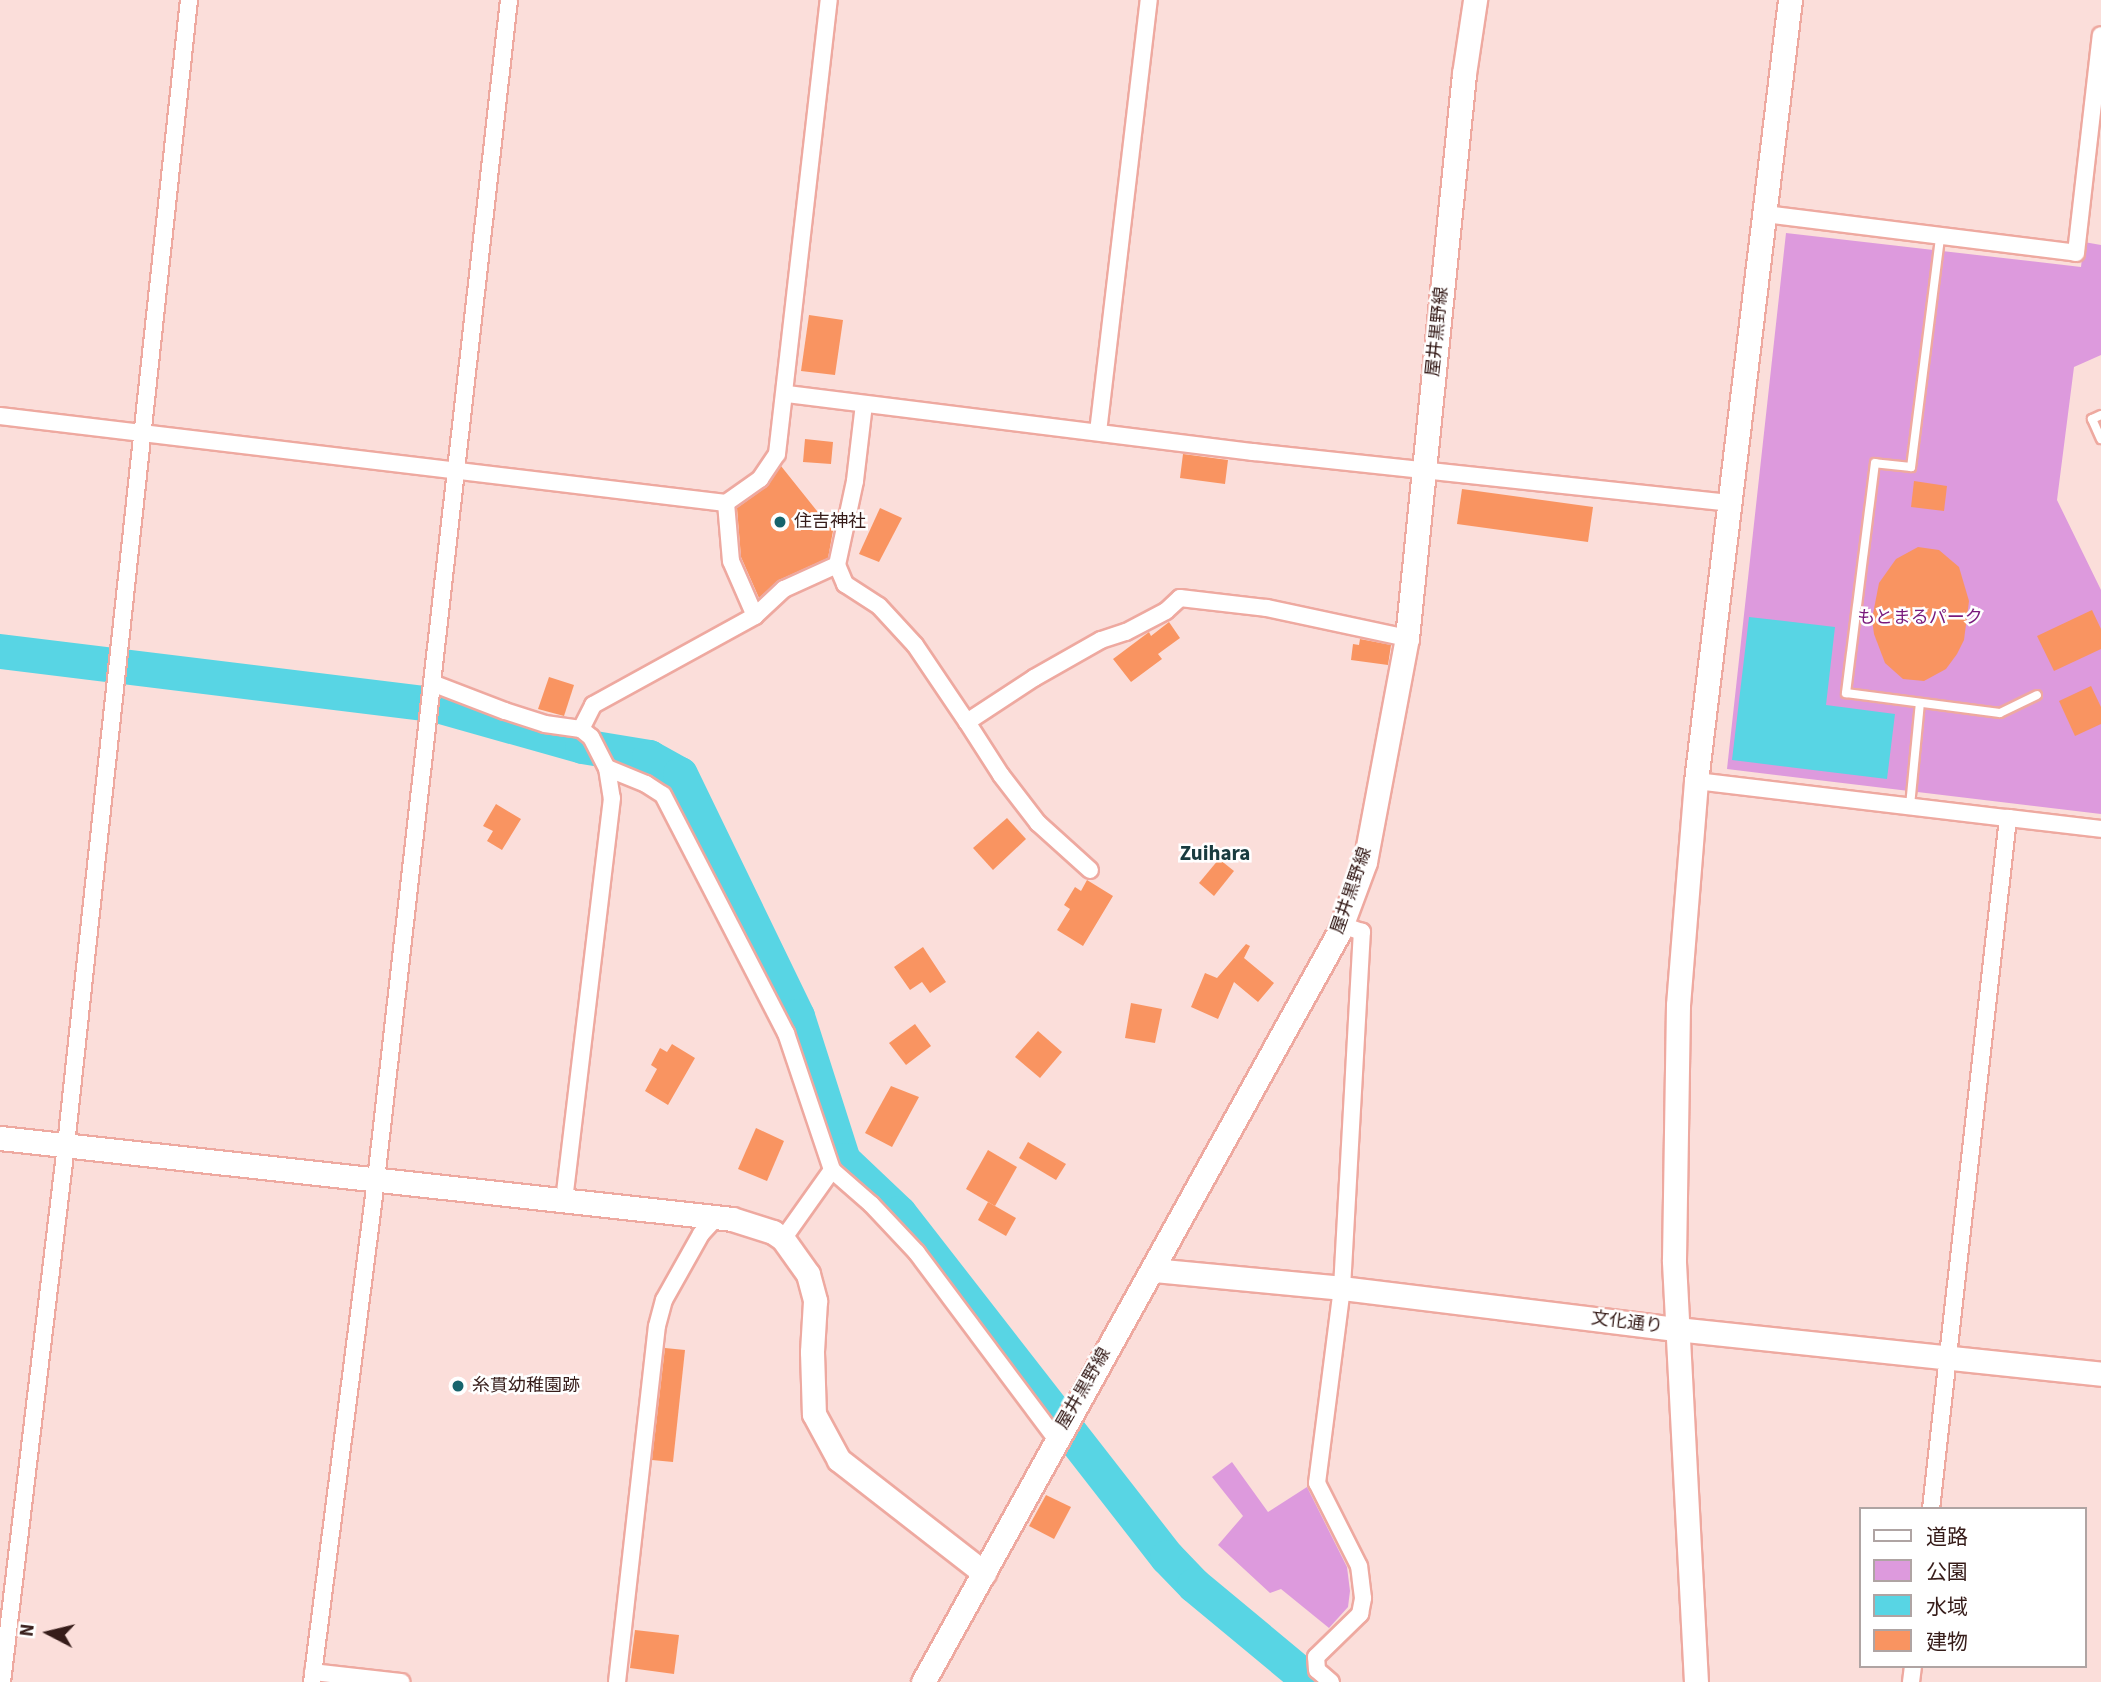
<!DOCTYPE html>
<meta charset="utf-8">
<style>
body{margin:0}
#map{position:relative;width:2101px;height:1682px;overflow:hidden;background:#fbdeda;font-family:"Source Sans 3","Noto Sans JP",sans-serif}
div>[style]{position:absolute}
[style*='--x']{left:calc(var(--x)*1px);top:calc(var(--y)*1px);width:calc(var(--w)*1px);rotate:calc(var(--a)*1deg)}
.green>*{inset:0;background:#dd9add}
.water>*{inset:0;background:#58d5e4}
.river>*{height:35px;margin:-17.5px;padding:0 17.5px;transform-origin:17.5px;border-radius:17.5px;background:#58d5e4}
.building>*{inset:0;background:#f99461}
.roads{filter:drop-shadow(2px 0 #eea9a0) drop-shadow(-2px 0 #eea9a0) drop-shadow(0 2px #eea9a0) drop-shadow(0 -2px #eea9a0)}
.lane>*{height:8px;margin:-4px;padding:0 4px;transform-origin:4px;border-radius:4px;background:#fff}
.street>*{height:16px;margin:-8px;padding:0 8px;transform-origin:8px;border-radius:8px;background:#fff}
.secondary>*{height:23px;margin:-11.5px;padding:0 11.5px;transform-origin:11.5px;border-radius:11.5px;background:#fff}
.dots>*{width:19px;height:19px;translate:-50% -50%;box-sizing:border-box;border:4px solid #fff;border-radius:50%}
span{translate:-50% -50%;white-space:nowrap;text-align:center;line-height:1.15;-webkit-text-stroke:5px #fff;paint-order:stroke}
.street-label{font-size:18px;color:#361c19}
.poi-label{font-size:18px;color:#361c19}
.left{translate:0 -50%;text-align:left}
.park-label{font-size:18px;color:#78197b}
.quarter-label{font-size:21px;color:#193b3f;font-weight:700}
.legend{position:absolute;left:1859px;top:1507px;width:228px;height:161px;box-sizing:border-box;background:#fff;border:2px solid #afa4a3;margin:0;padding:9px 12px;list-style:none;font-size:21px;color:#361c19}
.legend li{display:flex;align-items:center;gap:14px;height:35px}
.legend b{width:35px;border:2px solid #afa4a3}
.north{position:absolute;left:14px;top:1598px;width:70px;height:70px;-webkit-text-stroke:5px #fff;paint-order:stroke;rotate:277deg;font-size:19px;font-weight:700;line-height:28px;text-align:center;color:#361c19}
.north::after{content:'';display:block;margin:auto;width:24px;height:32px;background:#361c19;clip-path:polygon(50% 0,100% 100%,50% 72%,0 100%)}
</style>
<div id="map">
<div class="green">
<div style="clip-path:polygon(1786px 233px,2081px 267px,2084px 242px,2101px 245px,2101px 355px,2074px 367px,2057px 500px,2101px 590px,2101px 814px,1727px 769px)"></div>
<div style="clip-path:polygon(1232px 1462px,1268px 1512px,1307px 1487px,1347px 1567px,1350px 1591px,1348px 1607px,1329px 1628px,1281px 1589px,1270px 1593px,1218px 1545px,1243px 1516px,1212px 1477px)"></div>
</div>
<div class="water">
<div style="clip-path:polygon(1749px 617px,1835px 627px,1826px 705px,1895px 714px,1887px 779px,1732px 760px)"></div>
</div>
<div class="river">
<div style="--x:0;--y:651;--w:436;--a:7"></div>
<div style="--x:433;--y:704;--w:155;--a:15.7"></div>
<div style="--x:582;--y:746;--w:68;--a:9.3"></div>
<div style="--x:649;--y:757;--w:35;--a:29"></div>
<div style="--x:680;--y:774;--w:269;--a:64.2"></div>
<div style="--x:797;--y:1016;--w:151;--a:72.3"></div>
<div style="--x:843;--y:1160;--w:77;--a:43.4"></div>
<div style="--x:899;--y:1213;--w:436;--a:52.1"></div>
<div style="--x:1167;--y:1557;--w:39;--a:46"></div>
<div style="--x:1194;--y:1585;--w:152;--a:39.7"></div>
</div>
<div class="building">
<div style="clip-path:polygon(809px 315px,843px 320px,835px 375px,801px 371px)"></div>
<div style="clip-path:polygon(805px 439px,833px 442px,831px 464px,803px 462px)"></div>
<div style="clip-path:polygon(1183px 454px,1228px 460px,1225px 484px,1180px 478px)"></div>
<div style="clip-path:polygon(781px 466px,833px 531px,828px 558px,779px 580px,759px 598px,741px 557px,737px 508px,766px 487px)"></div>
<div style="clip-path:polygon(1914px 481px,1947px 486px,1944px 511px,1911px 507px)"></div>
<div style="clip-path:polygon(1462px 489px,1593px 507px,1588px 542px,1457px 524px)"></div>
<div style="clip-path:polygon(880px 508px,902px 518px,879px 562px,859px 554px)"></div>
<div style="clip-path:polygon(1918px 547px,1939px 550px,1959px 567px,1969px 601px,1964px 640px,1957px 654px,1946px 669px,1924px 681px,1903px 679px,1885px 663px,1874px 634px,1872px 619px,1879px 583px,1896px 559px)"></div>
<div style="clip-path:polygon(2092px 610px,2101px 629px,2101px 649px,2054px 671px,2037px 636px)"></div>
<div style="clip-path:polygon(1169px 622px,1180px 638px,1158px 654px,1162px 659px,1131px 682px,1113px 659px,1149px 632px,1151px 636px)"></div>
<div style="clip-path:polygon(1360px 639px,1391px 645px,1388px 665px,1351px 660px,1353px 644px,1359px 645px)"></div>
<div style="clip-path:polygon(549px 677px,574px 685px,564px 716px,538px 709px)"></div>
<div style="clip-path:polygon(2091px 686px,2101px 707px,2101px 724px,2075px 736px,2059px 701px)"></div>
<div style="clip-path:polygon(496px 804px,521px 819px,502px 850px,487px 841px,493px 831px,483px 826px)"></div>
<div style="clip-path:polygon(1007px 818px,1026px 839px,993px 870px,973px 848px)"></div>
<div style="clip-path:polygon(1219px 859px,1234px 871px,1214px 896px,1199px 883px)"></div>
<div style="clip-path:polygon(1087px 880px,1113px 896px,1083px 946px,1057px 930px,1070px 909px,1064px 905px,1075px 887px,1081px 891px)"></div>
<div style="clip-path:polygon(1246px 944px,1250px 946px,1244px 958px,1274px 983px,1258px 1002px,1234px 982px,1218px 1019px,1191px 1007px,1205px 973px,1217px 978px)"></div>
<div style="clip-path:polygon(923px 947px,946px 982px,930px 993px,922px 982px,910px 990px,894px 967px)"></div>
<div style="clip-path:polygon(1131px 1003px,1162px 1009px,1155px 1043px,1125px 1038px)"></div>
<div style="clip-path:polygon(915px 1024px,931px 1046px,906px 1065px,889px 1043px)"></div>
<div style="clip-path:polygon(1038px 1031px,1062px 1052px,1040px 1078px,1015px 1057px)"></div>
<div style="clip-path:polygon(672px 1044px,695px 1058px,668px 1105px,645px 1091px,657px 1069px,651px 1065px,660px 1048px,667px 1052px)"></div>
<div style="clip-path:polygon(891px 1086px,919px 1097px,892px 1147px,865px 1133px)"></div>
<div style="clip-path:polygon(756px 1128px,784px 1141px,767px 1181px,738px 1169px)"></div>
<div style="clip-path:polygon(1028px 1142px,1066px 1164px,1056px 1180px,1019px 1158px)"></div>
<div style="clip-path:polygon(988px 1150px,1017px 1167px,995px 1206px,966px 1189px)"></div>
<div style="clip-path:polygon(988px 1202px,1016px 1218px,1006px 1236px,978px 1220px)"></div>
<div style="clip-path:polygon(665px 1348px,685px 1350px,673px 1462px,652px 1460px)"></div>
<div style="clip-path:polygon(1046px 1495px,1071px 1507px,1054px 1539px,1029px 1526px)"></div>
<div style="clip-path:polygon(635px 1630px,679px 1635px,674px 1674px,630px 1668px)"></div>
</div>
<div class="roads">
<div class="lane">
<div style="--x:1940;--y:238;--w:231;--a:97.2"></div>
<div style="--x:1911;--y:467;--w:36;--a:-174"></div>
<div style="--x:1875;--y:463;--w:232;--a:97.2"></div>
<div style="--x:1846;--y:693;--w:155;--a:7.4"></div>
<div style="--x:2000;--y:713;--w:41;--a:-25.9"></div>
<div style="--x:2101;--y:415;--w:10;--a:156"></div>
<div style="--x:2092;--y:419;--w:22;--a:66"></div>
<div style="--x:1910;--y:806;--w:103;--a:-84.5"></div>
</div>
<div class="street">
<div style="--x:1765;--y:214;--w:313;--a:7.1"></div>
<div style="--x:2076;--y:253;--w:219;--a:-83.5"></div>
<div style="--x:787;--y:394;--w:470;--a:7.1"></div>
<div style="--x:1253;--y:452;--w:478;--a:6.1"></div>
<div style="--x:864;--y:404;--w:78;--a:96.7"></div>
<div style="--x:855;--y:481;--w:86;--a:102.1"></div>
<div style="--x:837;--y:565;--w:21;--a:67"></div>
<div style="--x:845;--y:584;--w:40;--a:32.9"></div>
<div style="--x:879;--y:606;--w:53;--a:47.3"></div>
<div style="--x:915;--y:645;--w:93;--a:56"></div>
<div style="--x:967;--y:722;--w:80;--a:-33.3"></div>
<div style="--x:1034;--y:678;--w:77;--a:-29.6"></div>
<div style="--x:1101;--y:640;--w:26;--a:-18"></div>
<div style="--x:1126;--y:632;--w:45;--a:-27.7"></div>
<div style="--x:1166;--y:611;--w:19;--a:-43"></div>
<div style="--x:1180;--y:598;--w:88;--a:6.6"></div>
<div style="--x:1267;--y:608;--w:143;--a:12.1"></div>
<div style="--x:0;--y:416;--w:731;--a:6.83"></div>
<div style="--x:726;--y:503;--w:42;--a:-35.2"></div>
<div style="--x:760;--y:479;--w:30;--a:-56"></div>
<div style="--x:777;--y:454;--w:457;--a:-83.5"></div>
<div style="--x:1098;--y:432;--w:435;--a:-83.3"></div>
<div style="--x:726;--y:503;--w:58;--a:85.1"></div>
<div style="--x:731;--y:561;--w:60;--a:66.4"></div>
<div style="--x:432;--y:683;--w:78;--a:21"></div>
<div style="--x:505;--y:711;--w:42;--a:18"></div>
<div style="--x:545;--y:724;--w:36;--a:8"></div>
<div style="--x:581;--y:729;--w:13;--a:39"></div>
<div style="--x:591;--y:737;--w:35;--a:63"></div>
<div style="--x:607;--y:768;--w:30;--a:81"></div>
<div style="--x:612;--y:798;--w:405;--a:96.8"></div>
<div style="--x:967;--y:722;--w:63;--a:57.3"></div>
<div style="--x:1001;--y:775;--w:61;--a:52.4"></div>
<div style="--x:1038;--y:823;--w:70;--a:42.1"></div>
<div style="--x:581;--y:729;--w:27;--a:-63"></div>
<div style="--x:593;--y:705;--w:185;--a:-28.8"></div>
<div style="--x:755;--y:616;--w:40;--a:-43"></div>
<div style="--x:784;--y:589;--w:58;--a:-24.4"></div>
<div style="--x:607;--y:768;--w:42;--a:22.3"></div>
<div style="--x:646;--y:784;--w:20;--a:33"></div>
<div style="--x:663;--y:795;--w:268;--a:62.7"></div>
<div style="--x:786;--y:1033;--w:145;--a:71.4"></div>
<div style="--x:832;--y:1170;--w:52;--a:41.1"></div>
<div style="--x:871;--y:1204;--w:67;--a:46.8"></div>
<div style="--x:917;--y:1253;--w:232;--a:53.2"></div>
<div style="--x:1696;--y:781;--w:314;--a:6.8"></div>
<div style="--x:2008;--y:818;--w:695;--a:96.36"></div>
<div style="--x:2008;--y:818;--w:94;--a:6.7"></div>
<div style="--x:783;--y:1239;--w:85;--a:-54.6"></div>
<div style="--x:313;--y:1672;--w:89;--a:6.5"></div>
<div style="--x:2;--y:1682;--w:541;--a:-83.2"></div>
<div style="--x:66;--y:1145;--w:1152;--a:-83.87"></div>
<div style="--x:312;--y:1682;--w:506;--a:-82.73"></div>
<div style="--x:376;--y:1180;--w:1187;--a:-83.57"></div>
<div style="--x:617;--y:1682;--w:358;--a:-83.6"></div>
<div style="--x:657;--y:1326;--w:27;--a:-75"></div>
<div style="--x:664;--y:1300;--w:76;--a:-60.7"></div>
<div style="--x:701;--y:1234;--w:22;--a:-47"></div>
<div style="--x:1331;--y:1682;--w:18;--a:-139"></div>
<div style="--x:1317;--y:1670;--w:13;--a:-94"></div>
<div style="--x:1316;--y:1657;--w:62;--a:-44.3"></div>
<div style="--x:1360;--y:1614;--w:16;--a:-79"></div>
<div style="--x:1363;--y:1598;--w:32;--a:-97"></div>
<div style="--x:1359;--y:1566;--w:93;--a:-116.8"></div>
<div style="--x:1317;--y:1483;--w:197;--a:-82.7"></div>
<div style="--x:1342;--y:1288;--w:357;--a:-86.8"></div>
<div style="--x:1362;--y:932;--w:21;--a:-161"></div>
<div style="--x:1911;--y:1682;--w:16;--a:-83"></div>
</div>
<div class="secondary">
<div style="--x:0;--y:1138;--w:736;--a:6.31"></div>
<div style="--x:732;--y:1219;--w:43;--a:17.6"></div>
<div style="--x:773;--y:1232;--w:12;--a:35"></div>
<div style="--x:783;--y:1239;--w:43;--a:54.5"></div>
<div style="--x:808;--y:1274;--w:28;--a:75"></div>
<div style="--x:815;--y:1301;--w:51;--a:93.4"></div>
<div style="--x:812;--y:1352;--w:62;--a:88.2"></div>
<div style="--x:814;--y:1414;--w:52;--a:61.5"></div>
<div style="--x:839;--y:1460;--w:184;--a:37.9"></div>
<div style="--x:1153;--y:1270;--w:190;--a:5.4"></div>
<div style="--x:1342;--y:1288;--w:337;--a:7"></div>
<div style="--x:1676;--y:1329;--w:427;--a:6"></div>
<div style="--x:923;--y:1682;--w:858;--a:-60.98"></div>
<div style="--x:1339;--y:932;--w:75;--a:-69.6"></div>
<div style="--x:1365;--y:862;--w:228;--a:-79.4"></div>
<div style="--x:1407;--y:638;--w:567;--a:-84.23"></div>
<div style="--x:1464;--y:74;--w:75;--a:-81.5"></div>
<div style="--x:1696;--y:1682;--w:423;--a:-93"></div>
<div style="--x:1674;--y:1260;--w:255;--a:-89.1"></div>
<div style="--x:1678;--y:1005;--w:225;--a:-85.4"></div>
<div style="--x:1696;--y:781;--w:787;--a:-83.14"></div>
</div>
</div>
<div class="dots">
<div style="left:780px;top:522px;background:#17646d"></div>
<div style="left:458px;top:1386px;background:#17646d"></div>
</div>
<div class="street-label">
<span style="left:1438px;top:332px;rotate:-84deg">屋井黒野線</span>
<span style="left:1352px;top:891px;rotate:-71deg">屋井黒野線</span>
<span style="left:1627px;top:1323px;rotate:7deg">文化通り</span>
<span style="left:1084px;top:1389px;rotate:-60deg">屋井黒野線</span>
</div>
<div class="poi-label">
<span class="left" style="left:794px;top:522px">住吉神社</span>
<span class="left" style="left:472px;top:1386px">糸貫幼稚園跡</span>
</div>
<div class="park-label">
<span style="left:1920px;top:618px">もとまるパーク</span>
</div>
<div class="quarter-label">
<span style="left:1215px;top:853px">Zuihara</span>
</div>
<ul class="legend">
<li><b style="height:9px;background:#fff"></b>道路</li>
<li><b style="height:19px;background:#dd9add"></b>公園</li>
<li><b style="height:19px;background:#58d5e4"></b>水域</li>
<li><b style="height:19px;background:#f99461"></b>建物</li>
</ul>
<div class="north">N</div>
</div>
